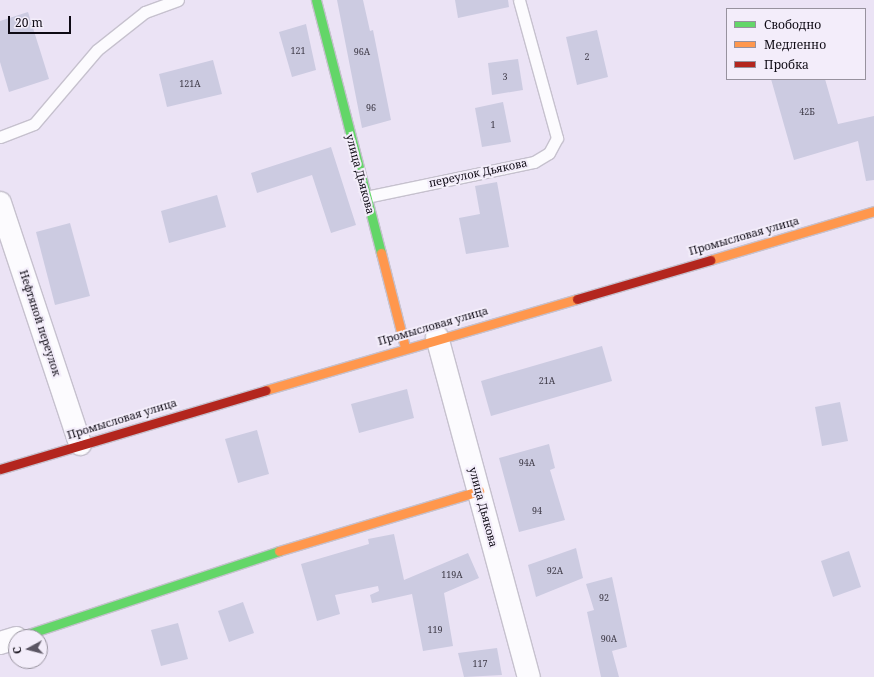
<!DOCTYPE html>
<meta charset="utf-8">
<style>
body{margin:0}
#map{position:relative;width:874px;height:677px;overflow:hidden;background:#ebe3f5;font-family:"Noto Serif",serif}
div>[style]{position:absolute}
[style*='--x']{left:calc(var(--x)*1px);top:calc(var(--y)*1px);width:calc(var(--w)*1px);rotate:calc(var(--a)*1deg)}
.building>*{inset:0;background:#cccbe1}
.roads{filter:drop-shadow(1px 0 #c6c1ce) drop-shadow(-1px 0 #c6c1ce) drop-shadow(0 1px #c6c1ce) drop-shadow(0 -1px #c6c1ce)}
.lane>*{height:11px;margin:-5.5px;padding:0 5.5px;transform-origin:5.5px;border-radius:5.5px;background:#fcfbfe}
.street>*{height:22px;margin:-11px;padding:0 11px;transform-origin:11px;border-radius:11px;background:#fcfbfe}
.fast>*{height:9px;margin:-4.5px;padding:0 4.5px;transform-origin:4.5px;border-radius:4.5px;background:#63d668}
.slow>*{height:9px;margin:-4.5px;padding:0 4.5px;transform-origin:4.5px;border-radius:4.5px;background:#ff974d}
.jam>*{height:9px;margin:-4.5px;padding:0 4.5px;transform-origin:4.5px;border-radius:4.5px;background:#b3261e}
span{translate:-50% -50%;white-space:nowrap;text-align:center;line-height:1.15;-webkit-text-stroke:4px #f3edfa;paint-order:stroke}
.number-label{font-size:9px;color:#3e3a47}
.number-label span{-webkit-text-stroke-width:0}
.street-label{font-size:11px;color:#0e0a14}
.legend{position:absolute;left:726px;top:8px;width:140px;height:72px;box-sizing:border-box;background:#f3edfa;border:1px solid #97929e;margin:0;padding:5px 7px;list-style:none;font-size:12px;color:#0e0a14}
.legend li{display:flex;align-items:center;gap:8px;height:20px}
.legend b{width:20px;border:1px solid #97929e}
.north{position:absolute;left:8px;top:629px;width:40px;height:40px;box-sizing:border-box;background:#f3edfa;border:1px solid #97929e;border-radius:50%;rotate:263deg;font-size:11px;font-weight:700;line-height:16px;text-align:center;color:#0e0a14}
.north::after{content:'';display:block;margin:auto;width:14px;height:18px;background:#5b5663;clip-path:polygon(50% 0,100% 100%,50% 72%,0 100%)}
.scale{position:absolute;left:8px;top:16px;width:63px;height:18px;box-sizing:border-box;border:2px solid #0e0a14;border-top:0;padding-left:5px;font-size:12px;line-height:14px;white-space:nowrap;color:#0e0a14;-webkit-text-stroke:3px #f3edfa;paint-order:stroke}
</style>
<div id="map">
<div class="building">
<div style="clip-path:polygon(337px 0,363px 0,370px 31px,373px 30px,391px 120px,362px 128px)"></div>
<div style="clip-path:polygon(455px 0,508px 0,509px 7px,458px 18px)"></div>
<div style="clip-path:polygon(28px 12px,49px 79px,9px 92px,0 62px,0 21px)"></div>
<div style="clip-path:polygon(306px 24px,316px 70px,292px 77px,279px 32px)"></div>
<div style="clip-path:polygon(597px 30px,608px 77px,577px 85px,566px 37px)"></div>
<div style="clip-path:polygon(518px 59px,523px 90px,492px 95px,488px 63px)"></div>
<div style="clip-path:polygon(213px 60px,222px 94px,167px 107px,159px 74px)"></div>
<div style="clip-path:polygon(771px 79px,825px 79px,838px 124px,874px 116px,874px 180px,866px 181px,858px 141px,794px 160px)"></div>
<div style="clip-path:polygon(503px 102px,511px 142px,482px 147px,475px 108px)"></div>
<div style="clip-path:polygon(331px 147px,356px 225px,331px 233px,312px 175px,257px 193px,251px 173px)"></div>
<div style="clip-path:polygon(497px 182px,509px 247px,466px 254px,459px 218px,480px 214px,475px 186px)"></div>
<div style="clip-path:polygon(217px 195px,226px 227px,169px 243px,161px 211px)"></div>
<div style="clip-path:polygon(70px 223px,90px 296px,55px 305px,36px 232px)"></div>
<div style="clip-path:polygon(602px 346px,612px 381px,491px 416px,481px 381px)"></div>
<div style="clip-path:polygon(407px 389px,414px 418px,359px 433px,351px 404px)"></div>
<div style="clip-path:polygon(840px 402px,848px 441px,822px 446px,815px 407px)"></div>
<div style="clip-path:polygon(257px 430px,269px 474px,238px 483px,225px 439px)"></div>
<div style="clip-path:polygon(549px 444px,555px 468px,550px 470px,565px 520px,519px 532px,499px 458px)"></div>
<div style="clip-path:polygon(394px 534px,404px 580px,468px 553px,479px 578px,444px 593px,453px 646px,423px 651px,412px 594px,372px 603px,370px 595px,379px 591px,378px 586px,335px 595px,340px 614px,317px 621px,301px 564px,369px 544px,368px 539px)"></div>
<div style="clip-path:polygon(576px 548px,583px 578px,536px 597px,528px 565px)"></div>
<div style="clip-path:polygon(849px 551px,861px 587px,833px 597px,821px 561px)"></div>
<div style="clip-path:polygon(612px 577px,627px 647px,612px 651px,619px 677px,601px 677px,587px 612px,594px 610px,586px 584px)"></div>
<div style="clip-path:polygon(243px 602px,254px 633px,229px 642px,218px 611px)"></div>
<div style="clip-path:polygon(178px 623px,188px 659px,161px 666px,151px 630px)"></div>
<div style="clip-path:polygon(497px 648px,502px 675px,464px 677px,458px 653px)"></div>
</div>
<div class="roads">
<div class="lane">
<div style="--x:0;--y:137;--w:36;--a:-21"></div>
<div style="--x:34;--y:124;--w:97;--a:-49.6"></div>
<div style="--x:97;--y:50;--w:61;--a:-38.4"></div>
<div style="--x:145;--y:12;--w:35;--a:-20"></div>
<div style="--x:366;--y:197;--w:172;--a:-11.8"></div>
<div style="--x:534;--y:162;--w:17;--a:-31"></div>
<div style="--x:549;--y:153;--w:17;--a:-62"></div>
<div style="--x:557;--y:138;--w:143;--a:-105.4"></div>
</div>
<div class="street">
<div style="--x:0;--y:203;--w:254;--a:71.6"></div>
<div style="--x:437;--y:337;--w:352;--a:74.9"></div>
<div style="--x:0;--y:643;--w:17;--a:-17"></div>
</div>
<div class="fast">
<div style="--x:316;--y:0;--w:261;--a:75.6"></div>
<div style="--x:19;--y:637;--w:274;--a:-18.3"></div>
</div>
<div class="slow">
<div style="--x:381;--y:253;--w:97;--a:75.7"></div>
<div style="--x:710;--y:260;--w:171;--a:-16.6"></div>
<div style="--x:266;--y:390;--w:324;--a:-16.3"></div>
<div style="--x:279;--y:551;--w:209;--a:-16.7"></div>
</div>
<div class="jam">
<div style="--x:577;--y:299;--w:139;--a:-16.3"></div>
<div style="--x:0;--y:469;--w:277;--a:-16.5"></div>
</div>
</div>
<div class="number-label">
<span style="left:298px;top:51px">121</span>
<span style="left:362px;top:52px">96А</span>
<span style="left:587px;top:57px">2</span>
<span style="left:505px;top:77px">3</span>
<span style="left:190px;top:84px">121А</span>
<span style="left:371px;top:108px">96</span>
<span style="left:807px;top:112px">42Б</span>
<span style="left:493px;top:125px">1</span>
<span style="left:547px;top:381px">21А</span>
<span style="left:527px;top:463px">94А</span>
<span style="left:537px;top:511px">94</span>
<span style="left:555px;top:571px">92А</span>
<span style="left:452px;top:575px">119А</span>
<span style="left:604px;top:598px">92</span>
<span style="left:435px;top:630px">119</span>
<span style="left:609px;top:639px">90А</span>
<span style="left:480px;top:664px">117</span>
</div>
<div class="street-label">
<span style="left:478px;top:173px;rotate:-12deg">переулок Дьякова</span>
<span style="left:360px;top:174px;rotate:75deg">улица Дьякова</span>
<span style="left:744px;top:236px;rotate:-16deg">Промысловая улица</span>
<span style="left:40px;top:323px;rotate:72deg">Нефтяной переулок</span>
<span style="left:433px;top:326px;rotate:-16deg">Промысловая улица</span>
<span style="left:122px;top:419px;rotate:-17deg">Промысловая улица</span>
<span style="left:483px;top:507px;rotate:75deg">улица Дьякова</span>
</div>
<ul class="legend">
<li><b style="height:5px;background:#63d668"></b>Свободно</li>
<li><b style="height:5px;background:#ff974d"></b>Медленно</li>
<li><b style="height:5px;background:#b3261e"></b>Пробка</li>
</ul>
<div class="north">С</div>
<div class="scale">20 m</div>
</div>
